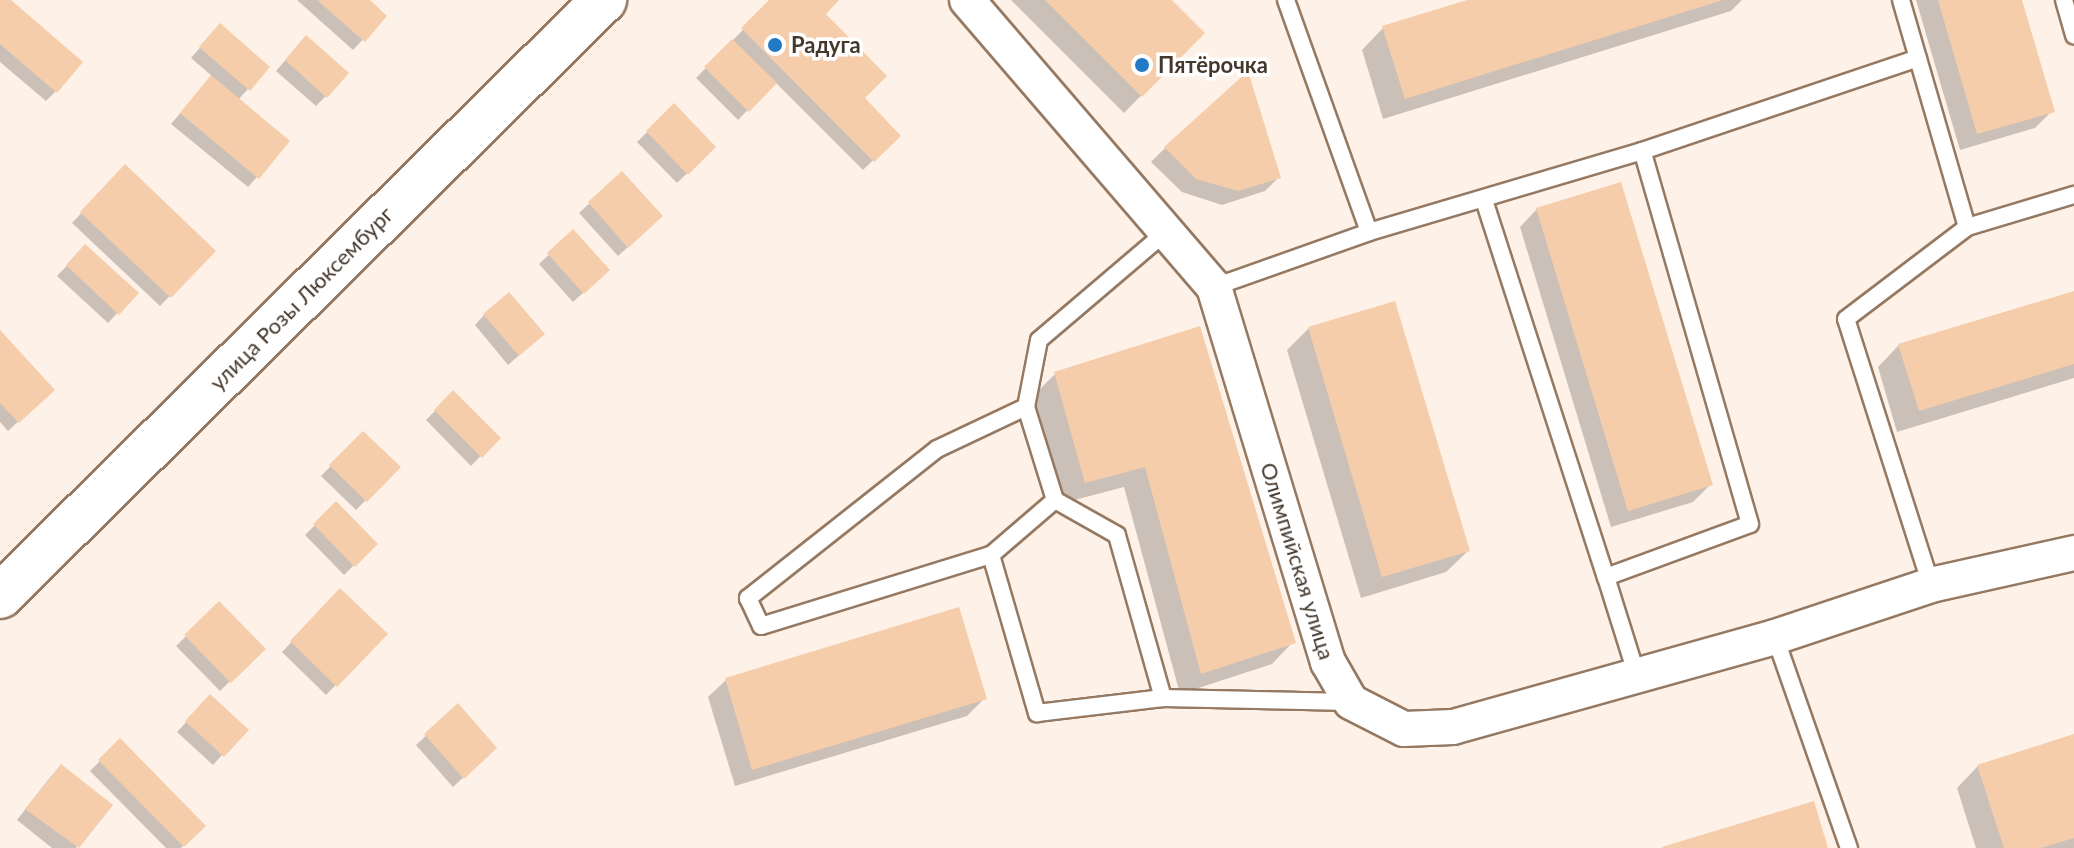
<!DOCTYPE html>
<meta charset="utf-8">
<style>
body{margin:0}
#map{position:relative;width:2074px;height:848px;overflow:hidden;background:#fef1e7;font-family:Lato,sans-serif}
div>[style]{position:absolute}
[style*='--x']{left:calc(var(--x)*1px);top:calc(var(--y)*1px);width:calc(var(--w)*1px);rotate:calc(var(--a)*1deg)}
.shadow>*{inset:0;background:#0003}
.building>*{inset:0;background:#f5cdab}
.roads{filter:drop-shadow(2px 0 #957962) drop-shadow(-2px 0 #957962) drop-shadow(0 2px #957962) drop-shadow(0 -2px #957962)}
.lane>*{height:16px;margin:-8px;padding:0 8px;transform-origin:8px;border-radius:8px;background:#fff}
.street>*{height:34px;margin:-17px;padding:0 17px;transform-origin:17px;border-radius:17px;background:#fff}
.secondary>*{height:44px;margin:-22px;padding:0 22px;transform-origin:22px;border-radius:22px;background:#fff}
.dots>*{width:22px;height:22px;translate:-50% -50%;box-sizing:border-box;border:4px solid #fff;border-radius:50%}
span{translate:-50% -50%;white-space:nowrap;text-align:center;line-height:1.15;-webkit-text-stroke:7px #fff;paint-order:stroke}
.poi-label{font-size:22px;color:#44382d;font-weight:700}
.left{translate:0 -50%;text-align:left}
.street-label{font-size:22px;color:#44382d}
</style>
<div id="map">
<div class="shadow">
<div style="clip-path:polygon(0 0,8px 0,56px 91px,46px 101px,0 62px)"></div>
<div style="clip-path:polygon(297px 0,367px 0,385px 16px,353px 50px)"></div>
<div style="clip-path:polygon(772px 0,836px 0,823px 14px,862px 98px,898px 136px,863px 170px,775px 82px,738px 120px,696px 78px)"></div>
<div style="clip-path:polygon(1011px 0,1169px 0,1202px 33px,1124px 113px)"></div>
<div style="clip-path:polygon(1473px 0,1742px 0,1731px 11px,1383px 119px,1362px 50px,1383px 28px)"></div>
<div style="clip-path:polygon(1916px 0,2020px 0,2052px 111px,2035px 128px,1960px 150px)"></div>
<div style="clip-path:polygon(210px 36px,248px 89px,238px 100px,257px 177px,248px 187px,171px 124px,212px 76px,191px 58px)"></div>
<div style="clip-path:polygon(296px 48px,326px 96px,316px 106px,276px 71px)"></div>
<div style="clip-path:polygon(674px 106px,714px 147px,677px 183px,637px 142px)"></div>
<div style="clip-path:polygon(1165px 148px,1279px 177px,1265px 191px,1222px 205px,1182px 192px,1151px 162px)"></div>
<div style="clip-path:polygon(125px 167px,213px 251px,160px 306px,72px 223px)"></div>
<div style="clip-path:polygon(622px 173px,651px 226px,618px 256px,579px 213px)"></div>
<div style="clip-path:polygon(1537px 209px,1711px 484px,1693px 502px,1611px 527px,1520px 227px)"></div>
<div style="clip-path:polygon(573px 232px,597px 280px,573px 302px,539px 264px)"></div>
<div style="clip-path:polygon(85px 247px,136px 293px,108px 323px,57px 276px)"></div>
<div style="clip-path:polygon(2074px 293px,2074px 378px,1897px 432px,1878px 367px,1899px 345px)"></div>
<div style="clip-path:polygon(484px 315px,532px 344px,508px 365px,475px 325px)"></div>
<div style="clip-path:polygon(1309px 328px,1468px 551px,1446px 572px,1361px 598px,1287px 350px)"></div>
<div style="clip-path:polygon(1199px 329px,1293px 642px,1272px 664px,1180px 694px,1124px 487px,1063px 503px,1033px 396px,1055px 374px)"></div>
<div style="clip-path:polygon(0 333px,52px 390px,8px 431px,0 422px)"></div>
<div style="clip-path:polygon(453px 393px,498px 438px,471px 466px,426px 420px)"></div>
<div style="clip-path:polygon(363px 433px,398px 467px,356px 510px,321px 476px)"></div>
<div style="clip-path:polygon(336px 504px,375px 544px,344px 575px,305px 535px)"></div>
<div style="clip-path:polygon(340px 591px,385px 634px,326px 695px,282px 652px)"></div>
<div style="clip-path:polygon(219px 604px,263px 649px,220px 691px,176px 646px)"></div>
<div style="clip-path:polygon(726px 680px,985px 698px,967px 716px,735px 786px,708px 697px)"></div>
<div style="clip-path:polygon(458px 706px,485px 757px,453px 787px,416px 745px)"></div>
<div style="clip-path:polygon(200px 707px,222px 755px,213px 765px,177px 732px)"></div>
<div style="clip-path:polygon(2074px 737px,2074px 848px,1976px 848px,1957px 788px,1978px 766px)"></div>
<div style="clip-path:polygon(120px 741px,203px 826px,181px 848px,166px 848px,90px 771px)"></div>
<div style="clip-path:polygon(51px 776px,110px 805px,76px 848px,52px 848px,17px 820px)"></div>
</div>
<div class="building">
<div style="clip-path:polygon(0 0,11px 0,83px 62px,57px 93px,0 44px)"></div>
<div style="clip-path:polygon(317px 0,370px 0,387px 16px,365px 42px)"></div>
<div style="clip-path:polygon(769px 0,839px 0,826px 14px,887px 76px,865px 98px,901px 136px,874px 162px,741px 28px)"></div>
<div style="clip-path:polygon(1045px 0,1172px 0,1205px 33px,1142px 97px)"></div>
<div style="clip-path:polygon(1467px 0,1720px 0,1720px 1px,1405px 99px,1382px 26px)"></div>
<div style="clip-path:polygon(1938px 0,2022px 0,2055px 112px,1977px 134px)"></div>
<div style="clip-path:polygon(220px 23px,270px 67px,250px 91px,199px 47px)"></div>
<div style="clip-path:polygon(306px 35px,349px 73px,327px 98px,285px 60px)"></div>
<div style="clip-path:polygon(732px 39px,777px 83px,749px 112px,704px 67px)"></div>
<div style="clip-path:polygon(1248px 71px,1281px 178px,1238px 191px,1196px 179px,1164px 147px)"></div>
<div style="clip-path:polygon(211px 75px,290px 141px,259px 179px,180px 113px)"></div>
<div style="clip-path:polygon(674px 103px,716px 147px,688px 175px,646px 131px)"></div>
<div style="clip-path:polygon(125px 164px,216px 251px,171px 298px,80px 212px)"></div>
<div style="clip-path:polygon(622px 171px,663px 216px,628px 248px,588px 202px)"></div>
<div style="clip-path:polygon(1621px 182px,1713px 485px,1628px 511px,1536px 208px)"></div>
<div style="clip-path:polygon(573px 229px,610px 270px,584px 294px,547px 253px)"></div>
<div style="clip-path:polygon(85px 244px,139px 293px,119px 315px,66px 265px)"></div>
<div style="clip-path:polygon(2074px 291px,2074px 364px,1919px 411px,1898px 344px)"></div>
<div style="clip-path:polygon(509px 292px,545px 334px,519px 356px,483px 314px)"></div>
<div style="clip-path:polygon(1395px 301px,1470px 551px,1382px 577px,1308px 327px)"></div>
<div style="clip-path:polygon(1200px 326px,1296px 643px,1201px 674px,1145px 467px,1085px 483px,1054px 372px)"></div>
<div style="clip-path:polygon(0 330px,55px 390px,19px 423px,0 403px)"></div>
<div style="clip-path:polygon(453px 390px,501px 438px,482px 458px,434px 410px)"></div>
<div style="clip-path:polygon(363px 431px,401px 467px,367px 502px,329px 465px)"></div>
<div style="clip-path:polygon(336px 501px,378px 544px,355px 567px,313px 524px)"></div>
<div style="clip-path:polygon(340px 588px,388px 634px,337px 687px,290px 641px)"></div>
<div style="clip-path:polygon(219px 601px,266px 649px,231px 683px,184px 635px)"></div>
<div style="clip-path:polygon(959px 607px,987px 699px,752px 770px,725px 678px)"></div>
<div style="clip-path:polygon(210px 694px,249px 730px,224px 757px,185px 721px)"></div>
<div style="clip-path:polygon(458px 703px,497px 748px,464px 779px,424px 734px)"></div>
<div style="clip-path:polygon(2074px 734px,2074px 838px,2041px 848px,2004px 848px,1977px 765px)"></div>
<div style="clip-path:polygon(120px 738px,206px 826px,184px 847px,98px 760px)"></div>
<div style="clip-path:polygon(61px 764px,113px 805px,79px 848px,25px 809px)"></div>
<div style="clip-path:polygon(1814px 801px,1828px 848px,1662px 848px,1662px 847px)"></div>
</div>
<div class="roads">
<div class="lane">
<div style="--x:1286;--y:0;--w:246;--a:70.3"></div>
<div style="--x:1901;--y:0;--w:236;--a:73.8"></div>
<div style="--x:2064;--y:0;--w:37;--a:74"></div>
<div style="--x:1484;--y:200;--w:396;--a:72.1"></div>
<div style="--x:1606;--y:577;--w:153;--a:-20.2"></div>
<div style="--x:1750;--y:524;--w:388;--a:-106.1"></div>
<div style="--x:1214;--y:287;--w:164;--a:-19.5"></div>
<div style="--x:1369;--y:232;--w:285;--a:-16.5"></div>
<div style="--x:1642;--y:151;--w:291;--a:-18.6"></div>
<div style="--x:1026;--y:407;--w:98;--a:154.7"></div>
<div style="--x:937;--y:449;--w:241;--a:141.7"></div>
<div style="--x:748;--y:598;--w:31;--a:65"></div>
<div style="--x:761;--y:626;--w:241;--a:-17.2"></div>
<div style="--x:991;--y:555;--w:84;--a:-40.7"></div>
<div style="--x:991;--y:555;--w:165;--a:73.8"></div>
<div style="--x:1037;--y:713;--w:127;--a:-6.8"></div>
<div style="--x:1163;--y:698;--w:187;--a:1.2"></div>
<div style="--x:1606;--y:577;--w:104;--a:72.6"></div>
<div style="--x:1931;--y:585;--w:279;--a:-107.7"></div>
<div style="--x:1846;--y:319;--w:152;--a:-37.2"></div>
<div style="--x:1967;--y:227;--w:112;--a:-16.7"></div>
<div style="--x:1775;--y:637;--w:224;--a:70.7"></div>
<div style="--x:1163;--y:698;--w:169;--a:-105.8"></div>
<div style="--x:1117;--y:535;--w:71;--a:-150.6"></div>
<div style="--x:1055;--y:500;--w:97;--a:-107.3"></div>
<div style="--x:1026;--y:407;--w:68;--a:-79"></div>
<div style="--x:1039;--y:340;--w:167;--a:-40.4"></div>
</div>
<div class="street">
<div style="--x:967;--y:0;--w:379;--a:49.3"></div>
<div style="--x:1214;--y:287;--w:392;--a:73.1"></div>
<div style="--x:1328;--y:662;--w:46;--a:60.1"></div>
<div style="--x:1351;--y:702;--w:59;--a:27"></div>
<div style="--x:1404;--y:729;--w:49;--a:-2.3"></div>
<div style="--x:1453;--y:727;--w:334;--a:-15.6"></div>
<div style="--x:1775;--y:637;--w:164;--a:-18.4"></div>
<div style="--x:1931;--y:585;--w:147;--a:-12.6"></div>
</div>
<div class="secondary">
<div style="--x:0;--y:596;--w:849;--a:-44.62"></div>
</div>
</div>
<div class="dots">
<div style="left:775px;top:45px;background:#2479c7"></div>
<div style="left:1142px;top:65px;background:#2479c7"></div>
</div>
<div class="poi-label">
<span class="left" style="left:791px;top:45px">Радуга</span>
<span class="left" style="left:1158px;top:65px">Пятёрочка</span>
</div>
<div class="street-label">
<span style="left:301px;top:298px;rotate:-45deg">улица Розы Люксембург</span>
<span style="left:1298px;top:561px;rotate:73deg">Олимпийская улица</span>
</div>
</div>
